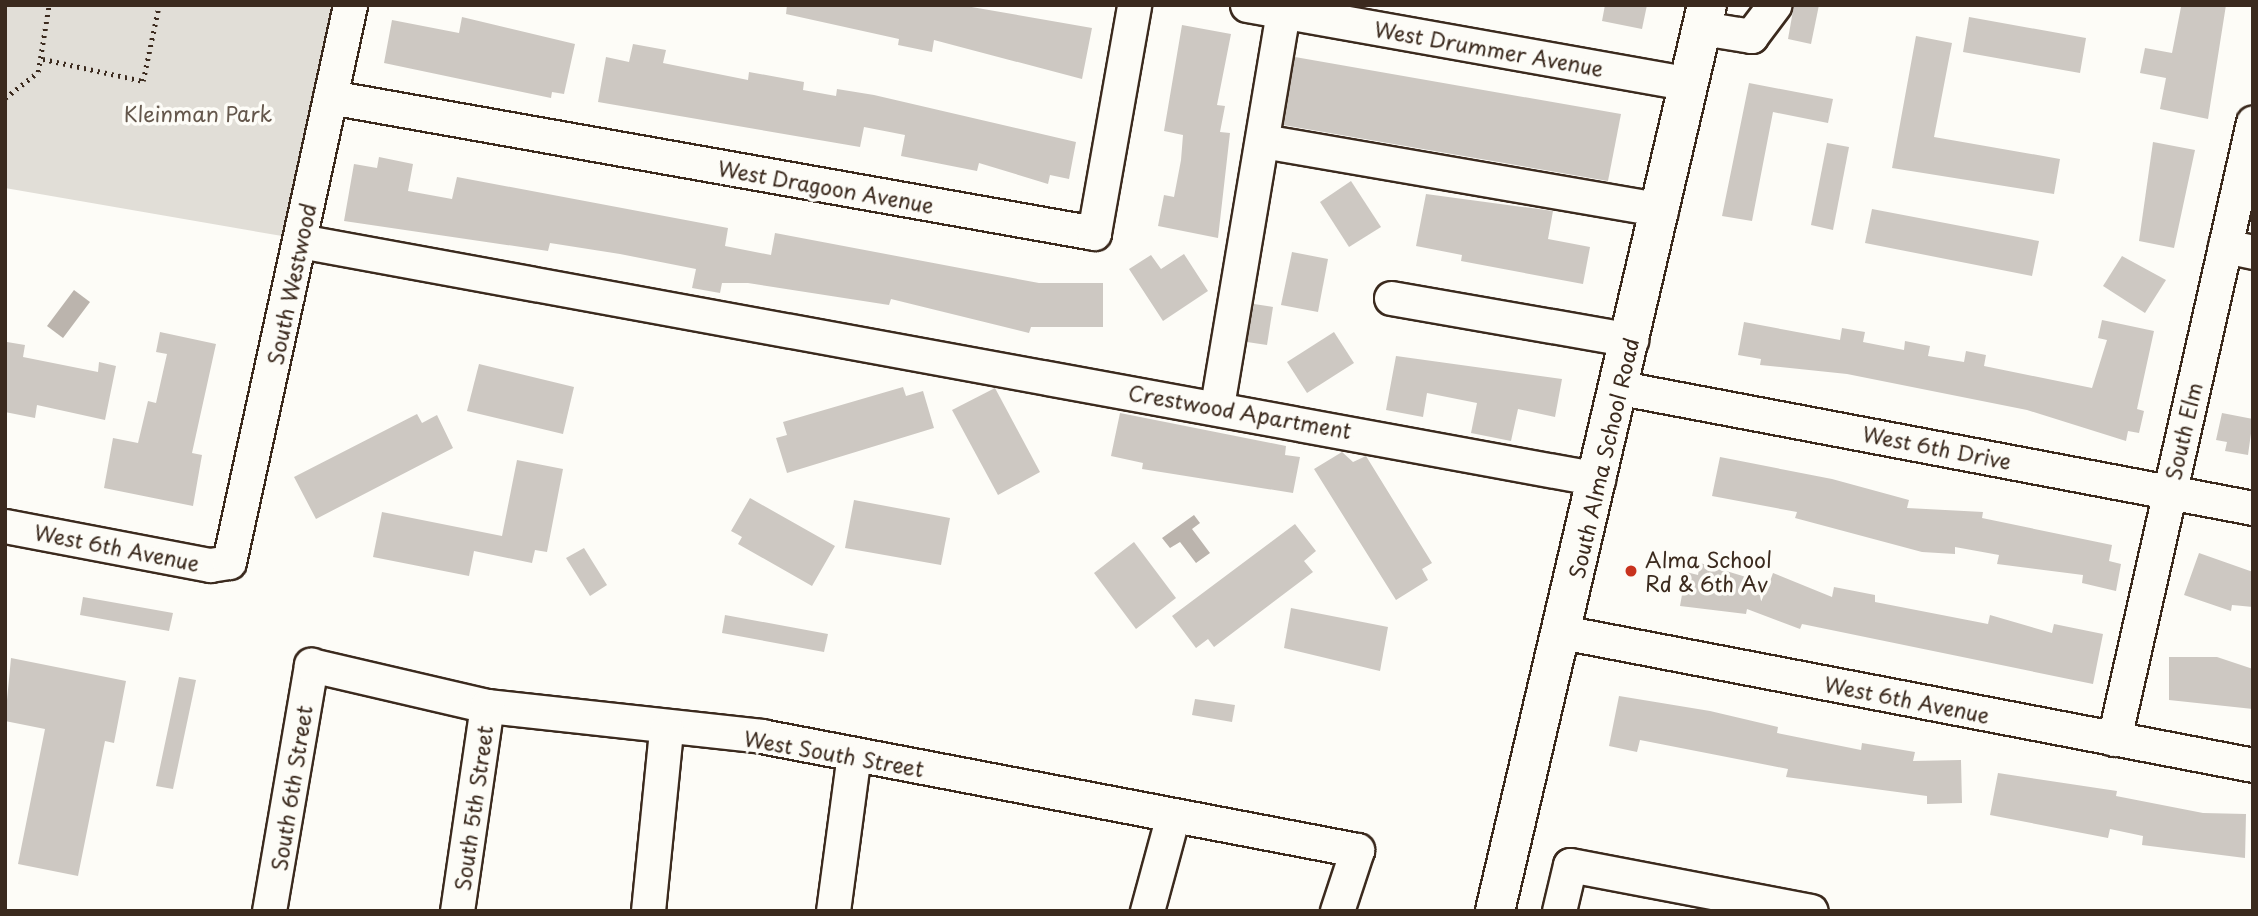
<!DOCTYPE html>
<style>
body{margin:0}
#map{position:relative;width:2258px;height:916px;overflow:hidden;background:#fdfcf7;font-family:"Playpen Sans",sans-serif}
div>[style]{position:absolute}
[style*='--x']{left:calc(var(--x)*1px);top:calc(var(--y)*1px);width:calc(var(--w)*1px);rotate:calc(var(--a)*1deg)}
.green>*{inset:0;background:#e1ded7}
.water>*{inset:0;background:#bbb4ad}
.building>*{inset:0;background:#cdc8c2}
.path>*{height:4.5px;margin-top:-2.25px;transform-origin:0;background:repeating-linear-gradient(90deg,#3b2a1e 0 2px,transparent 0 7px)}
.roads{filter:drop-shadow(2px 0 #3b2a1e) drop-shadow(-2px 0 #3b2a1e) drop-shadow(0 2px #3b2a1e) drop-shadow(0 -2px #3b2a1e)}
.minor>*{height:33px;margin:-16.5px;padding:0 16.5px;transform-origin:16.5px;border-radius:16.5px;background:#fdfcf7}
.major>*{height:38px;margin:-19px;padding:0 19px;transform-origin:19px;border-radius:19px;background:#fdfcf7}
.dots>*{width:19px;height:19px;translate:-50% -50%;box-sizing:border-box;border:4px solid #fdfcf7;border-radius:50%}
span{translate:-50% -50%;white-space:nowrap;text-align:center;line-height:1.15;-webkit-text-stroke:7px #fdfcf7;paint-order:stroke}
.street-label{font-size:21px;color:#3b2a1e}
.park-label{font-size:21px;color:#64574c}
.poi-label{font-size:21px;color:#3b2a1e}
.left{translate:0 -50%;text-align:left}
.frame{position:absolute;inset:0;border:7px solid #3b2a1e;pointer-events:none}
</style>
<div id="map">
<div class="green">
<div style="clip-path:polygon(5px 5px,333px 5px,282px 236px,5px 188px)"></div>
</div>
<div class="water">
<div style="clip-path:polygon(74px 290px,90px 302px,63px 338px,47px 326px)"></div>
<div style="clip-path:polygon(1194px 515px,1200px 523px,1192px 529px,1210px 553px,1196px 563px,1180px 542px,1170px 548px,1162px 538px)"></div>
</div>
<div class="building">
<div style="clip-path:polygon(787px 5px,960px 5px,1092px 28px,1082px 79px,934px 40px,932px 52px,898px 45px,899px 39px,786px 14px)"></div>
<div style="clip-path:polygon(1605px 5px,1647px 5px,1642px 29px,1602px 21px)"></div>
<div style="clip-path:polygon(1794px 5px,1819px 5px,1811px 44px,1788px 39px)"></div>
<div style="clip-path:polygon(2192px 5px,2226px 5px,2208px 119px,2160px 109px,2166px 78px,2140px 73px,2145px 48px,2172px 53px,2181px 7px)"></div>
<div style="clip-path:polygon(462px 17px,575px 44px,564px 94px,552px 92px,551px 98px,384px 63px,392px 20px,459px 33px)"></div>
<div style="clip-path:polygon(1969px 17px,2086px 38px,2080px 73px,1963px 52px)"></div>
<div style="clip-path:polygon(1182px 25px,1231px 34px,1217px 105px,1225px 106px,1220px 132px,1230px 133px,1218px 238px,1158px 226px,1164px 195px,1174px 197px,1181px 160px,1183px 135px,1164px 131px)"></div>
<div style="clip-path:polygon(1916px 36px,1952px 43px,1934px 137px,2060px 159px,2054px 194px,1892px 168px)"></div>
<div style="clip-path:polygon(633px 44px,666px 50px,663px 63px,748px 80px,749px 72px,804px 82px,803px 90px,836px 96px,837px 89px,874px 95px,1076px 142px,1069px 179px,1050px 175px,1048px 184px,979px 163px,977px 171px,901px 156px,905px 135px,864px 127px,860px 147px,598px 102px,606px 57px,629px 62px)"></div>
<div style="clip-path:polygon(1295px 57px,1621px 114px,1608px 181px,1283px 125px)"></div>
<div style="clip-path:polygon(1749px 83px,1833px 99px,1828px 123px,1773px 112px,1752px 221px,1722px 216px)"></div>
<div style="clip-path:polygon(2153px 142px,2195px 150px,2174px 248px,2139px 241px)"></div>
<div style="clip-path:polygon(1827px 143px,1849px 147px,1833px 230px,1811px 225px)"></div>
<div style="clip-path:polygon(379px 157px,413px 164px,408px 191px,452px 199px,457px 177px,728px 228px,725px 246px,771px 255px,775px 233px,1039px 283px,1103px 283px,1103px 327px,1031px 327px,1029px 333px,891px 299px,889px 305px,748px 283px,722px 283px,720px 293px,692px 288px,696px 269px,620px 254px,550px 243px,548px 251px,344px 221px,354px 164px,377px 168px)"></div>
<div style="clip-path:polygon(1351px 181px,1381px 227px,1349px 247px,1320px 202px)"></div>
<div style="clip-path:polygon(1426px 194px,1553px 211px,1548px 239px,1590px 247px,1583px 284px,1461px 261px,1462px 255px,1416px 246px)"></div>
<div style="clip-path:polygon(1872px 209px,2039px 241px,2032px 276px,1865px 243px)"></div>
<div style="clip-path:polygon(1292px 252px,1328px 259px,1318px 312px,1281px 305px)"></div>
<div style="clip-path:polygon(1184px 254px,1208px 291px,1163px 321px,1129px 269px,1151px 255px,1161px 269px)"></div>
<div style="clip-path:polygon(2122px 256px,2166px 280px,2145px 313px,2103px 286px)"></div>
<div style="clip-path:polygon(1254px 304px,1273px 307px,1267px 345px,1247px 342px)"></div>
<div style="clip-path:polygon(2102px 320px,2154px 331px,2137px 409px,2144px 411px,2139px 433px,2128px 431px,2126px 441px,2027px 410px,1847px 374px,1760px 365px,1761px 359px,1738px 355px,1744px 322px,1840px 340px,1842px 328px,1865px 332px,1863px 342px,1904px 350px,1905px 341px,1930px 346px,1928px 356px,1964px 362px,1966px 351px,1986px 355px,1984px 366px,2092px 388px,2107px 340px,2098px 338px)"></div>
<div style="clip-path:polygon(160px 332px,216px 344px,192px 453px,202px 455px,193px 506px,104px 488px,113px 438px,138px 443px,148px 401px,156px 403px,167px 354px,156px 352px)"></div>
<div style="clip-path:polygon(1334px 332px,1354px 363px,1307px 393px,1287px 362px)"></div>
<div style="clip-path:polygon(7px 342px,25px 345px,23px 357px,98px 372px,99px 362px,116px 366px,105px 420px,37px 405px,35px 418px,5px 412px)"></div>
<div style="clip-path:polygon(1396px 356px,1562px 379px,1555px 417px,1518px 409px,1511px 441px,1471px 433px,1477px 403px,1427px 393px,1423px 417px,1386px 410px)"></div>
<div style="clip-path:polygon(479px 364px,574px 387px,563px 434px,467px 411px)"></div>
<div style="clip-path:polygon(903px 387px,906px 396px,923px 391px,934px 428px,787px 473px,776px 438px,787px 435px,783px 422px)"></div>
<div style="clip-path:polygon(995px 388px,1040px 472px,998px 495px,952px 410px)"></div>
<div style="clip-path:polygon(1120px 413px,1286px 446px,1285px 455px,1300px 457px,1293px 493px,1142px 469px,1143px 463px,1111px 456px)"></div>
<div style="clip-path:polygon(2222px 413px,2253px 419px,2248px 455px,2225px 451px,2227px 442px,2216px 440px)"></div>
<div style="clip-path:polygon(417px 414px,422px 423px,437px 415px,453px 448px,316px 519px,294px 477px)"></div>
<div style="clip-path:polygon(1342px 452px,1353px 462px,1366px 456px,1432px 563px,1422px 569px,1428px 580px,1396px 600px,1314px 469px)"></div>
<div style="clip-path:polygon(1720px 457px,1832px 479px,1909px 500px,1907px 508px,1983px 512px,1982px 518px,2112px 545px,2109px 561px,2121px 564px,2116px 591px,2082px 583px,2083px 575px,1997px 564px,1999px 555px,1955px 547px,1955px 554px,1922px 552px,1795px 518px,1797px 512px,1712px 496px)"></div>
<div style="clip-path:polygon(517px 460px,563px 469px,547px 552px,535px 550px,532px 563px,474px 551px,469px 576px,373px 557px,382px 512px,502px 536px)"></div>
<div style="clip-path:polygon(750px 498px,835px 546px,812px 586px,738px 544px,742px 537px,731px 531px)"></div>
<div style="clip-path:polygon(854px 500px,950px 518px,941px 565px,845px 548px)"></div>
<div style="clip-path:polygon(1295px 524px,1316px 551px,1304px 561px,1313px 572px,1214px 647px,1208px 639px,1196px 648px,1172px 616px)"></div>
<div style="clip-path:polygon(1134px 542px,1176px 598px,1136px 629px,1094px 573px)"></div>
<div style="clip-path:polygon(584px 548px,607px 585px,590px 596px,566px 558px)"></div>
<div style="clip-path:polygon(2199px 553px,2253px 572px,2253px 607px,2232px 605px,2231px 611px,2184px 595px)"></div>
<div style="clip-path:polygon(1700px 563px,1769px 584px,1773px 573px,1832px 597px,1834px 587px,1875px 595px,1875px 602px,1988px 624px,1990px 615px,2052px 633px,2054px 624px,2103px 634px,2093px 684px,1802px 624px,1800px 629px,1747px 609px,1746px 614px,1680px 606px,1686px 572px,1698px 575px)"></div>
<div style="clip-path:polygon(83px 597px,173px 613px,169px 631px,80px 615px)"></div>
<div style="clip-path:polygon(1291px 608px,1388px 627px,1380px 671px,1284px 648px)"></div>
<div style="clip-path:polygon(725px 615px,828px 634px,824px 652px,722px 633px)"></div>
<div style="clip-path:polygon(2169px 657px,2217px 657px,2253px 669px,2253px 709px,2169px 700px)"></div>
<div style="clip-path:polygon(11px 658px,126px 681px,114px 743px,105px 741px,78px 876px,18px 864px,45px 729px,5px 721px)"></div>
<div style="clip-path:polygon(179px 677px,196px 680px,173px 789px,156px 786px)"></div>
<div style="clip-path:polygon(1619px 696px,1710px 711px,1778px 727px,1777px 733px,1861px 750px,1862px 743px,1915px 752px,1913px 761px,1961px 760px,1962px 803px,1927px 804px,1927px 796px,1786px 777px,1788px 769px,1640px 740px,1637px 752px,1609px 746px)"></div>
<div style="clip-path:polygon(1195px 699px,1235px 705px,1232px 722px,1192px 715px)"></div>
<div style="clip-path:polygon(1998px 773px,2117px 791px,2116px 796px,2203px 813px,2246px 814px,2245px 858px,2142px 845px,2143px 836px,2110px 829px,2108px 838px,1990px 815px)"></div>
</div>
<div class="path">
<div style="--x:43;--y:59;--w:102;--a:12.4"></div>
<div style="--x:143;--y:81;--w:78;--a:-78.1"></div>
<div style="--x:5;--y:98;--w:42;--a:-38.2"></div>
<div style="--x:38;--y:72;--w:68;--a:-80.7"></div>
</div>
<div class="roads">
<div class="minor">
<div style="--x:1247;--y:5;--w:449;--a:10.1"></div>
<div style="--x:1702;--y:28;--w:50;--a:9.3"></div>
<div style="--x:1751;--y:36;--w:39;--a:-53"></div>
<div style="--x:330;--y:97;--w:776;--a:10.09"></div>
<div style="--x:1094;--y:233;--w:231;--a:-80"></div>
<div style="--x:1263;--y:141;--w:404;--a:9.8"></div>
<div style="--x:300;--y:241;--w:1320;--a:10.39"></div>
<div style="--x:2225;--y:246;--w:29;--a:12"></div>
<div style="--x:1391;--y:298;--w:244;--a:9.9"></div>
<div style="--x:1621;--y:388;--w:643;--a:10.75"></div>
<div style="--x:1217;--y:406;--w:400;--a:-80.5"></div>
<div style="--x:5;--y:526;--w:209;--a:10.8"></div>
<div style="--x:210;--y:565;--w:19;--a:-9"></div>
<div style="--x:229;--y:562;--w:570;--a:-77.74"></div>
<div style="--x:1562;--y:632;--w:704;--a:10.89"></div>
<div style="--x:2114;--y:739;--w:632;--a:-77.3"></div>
<div style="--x:269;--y:911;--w:250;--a:-80.3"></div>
<div style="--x:311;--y:665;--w:181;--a:13.1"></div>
<div style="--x:487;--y:706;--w:276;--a:6.2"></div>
<div style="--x:761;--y:736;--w:607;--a:10.83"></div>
<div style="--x:1357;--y:850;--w:64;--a:108.2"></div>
<div style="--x:457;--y:911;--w:207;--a:-81.7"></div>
<div style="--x:648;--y:911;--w:182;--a:-84.3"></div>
<div style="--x:833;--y:911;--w:158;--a:-82.4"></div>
<div style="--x:1147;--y:911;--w:95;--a:-74.8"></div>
<div style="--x:1559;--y:911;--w:47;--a:-76.6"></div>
<div style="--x:1570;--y:865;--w:245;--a:10.8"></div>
</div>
<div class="major">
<div style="--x:1495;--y:911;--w:930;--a:-76.83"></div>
</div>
</div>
<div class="dots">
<div style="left:1631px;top:571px;background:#c8321e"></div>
</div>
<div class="street-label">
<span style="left:1489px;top:48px;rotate:10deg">West Drummer Avenue</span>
<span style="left:826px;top:186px;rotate:10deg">West Dragoon Avenue</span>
<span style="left:291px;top:284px;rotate:-78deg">South Westwood</span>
<span style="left:1240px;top:411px;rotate:10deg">Crestwood Apartment</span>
<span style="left:2183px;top:431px;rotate:-77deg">South Elm</span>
<span style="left:1937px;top:447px;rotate:11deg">West 6th Drive</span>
<span style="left:1603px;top:458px;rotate:-77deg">South Alma School Road</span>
<span style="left:117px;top:547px;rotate:11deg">West 6th Avenue</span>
<span style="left:1907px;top:699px;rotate:11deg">West 6th Avenue</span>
<span style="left:834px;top:753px;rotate:10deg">West South Street</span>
<span style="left:291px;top:788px;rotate:-81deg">South 6th Street</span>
<span style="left:473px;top:808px;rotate:-82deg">South 5th Street</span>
</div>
<div class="park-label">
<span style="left:198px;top:113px">Kleinman Park</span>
</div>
<div class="poi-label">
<span class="left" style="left:1645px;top:571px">Alma School<br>Rd &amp; 6th Av</span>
</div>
<div class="frame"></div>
</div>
